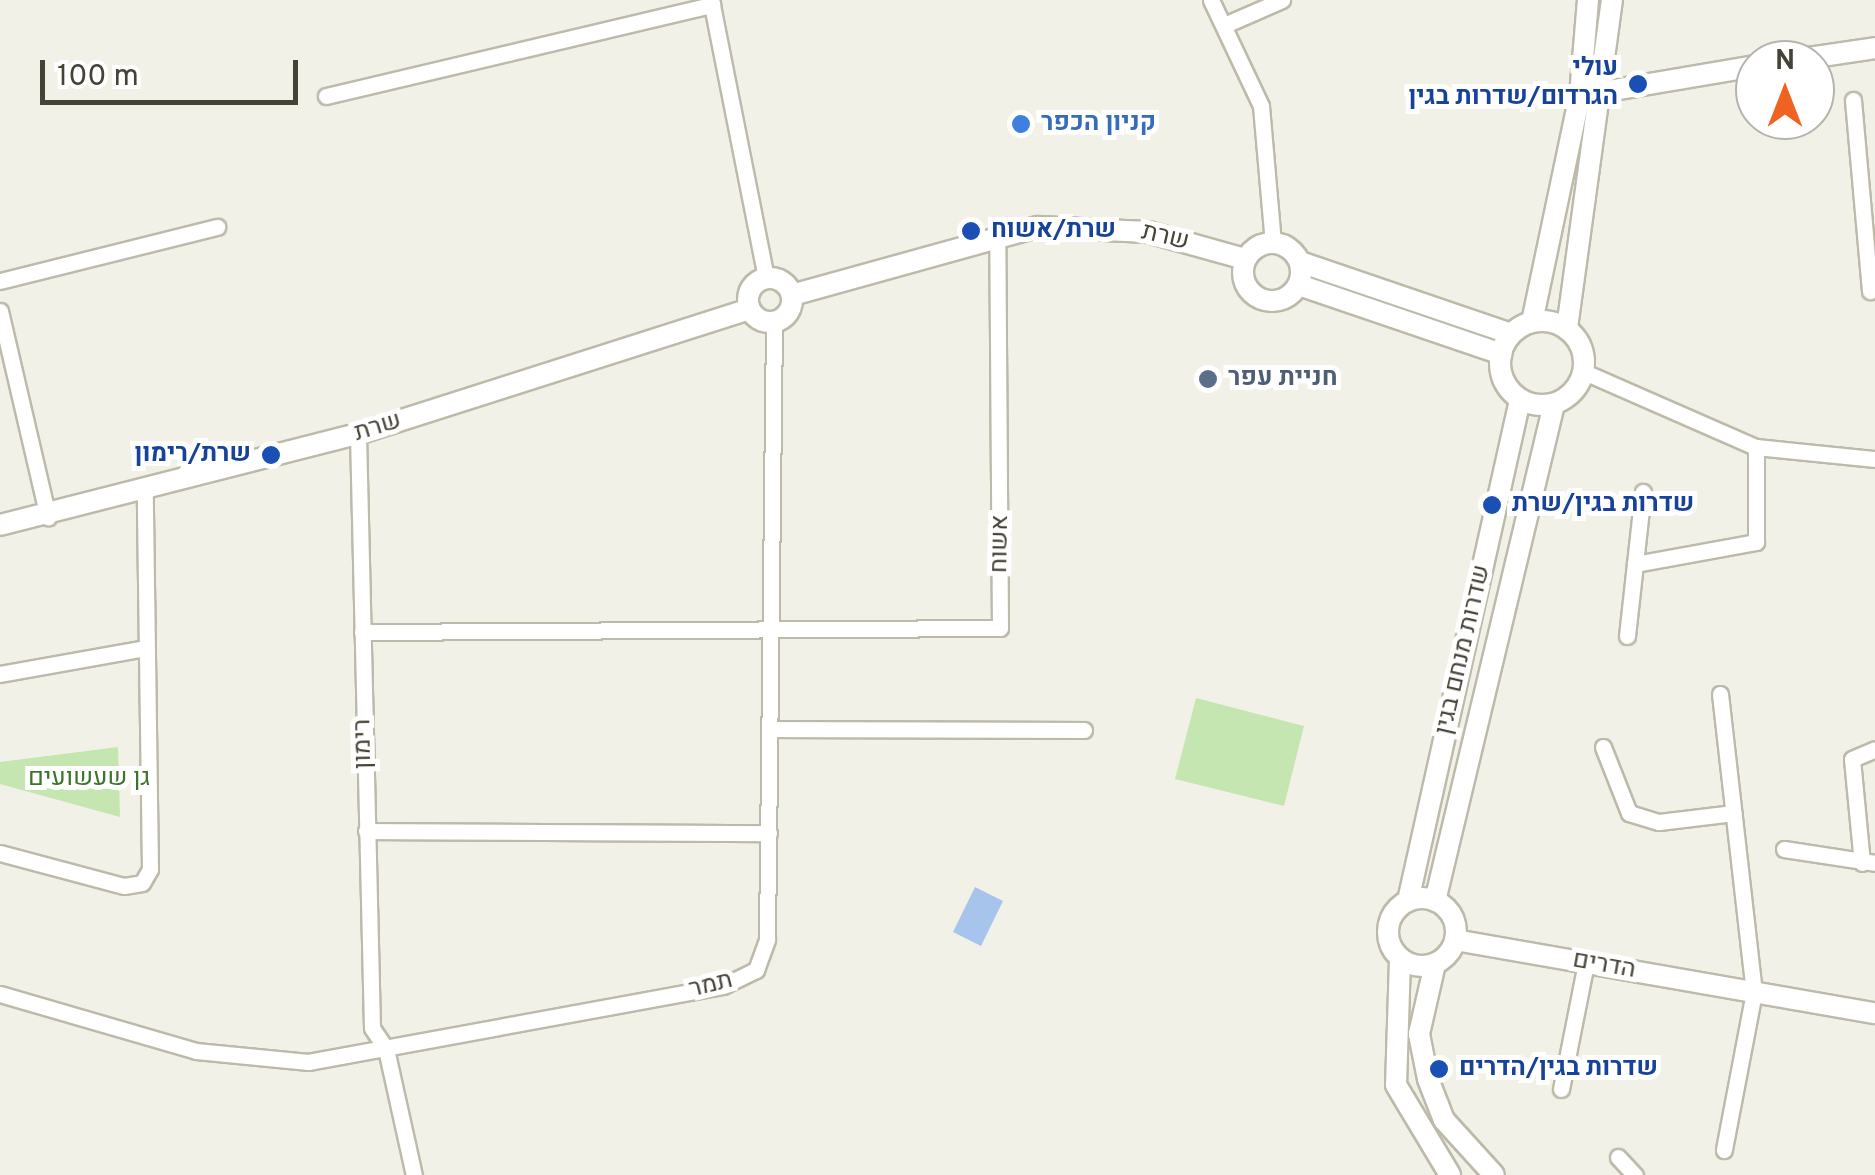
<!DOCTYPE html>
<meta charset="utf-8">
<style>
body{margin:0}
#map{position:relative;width:1875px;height:1175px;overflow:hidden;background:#f2f1e7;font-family:Overpass,Heebo,sans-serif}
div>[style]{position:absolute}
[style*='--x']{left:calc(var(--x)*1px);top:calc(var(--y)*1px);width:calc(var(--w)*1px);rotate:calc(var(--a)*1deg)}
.green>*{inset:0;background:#c5e5b1}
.water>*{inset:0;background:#a6c4ec}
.roads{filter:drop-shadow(2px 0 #bdbaaa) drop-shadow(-2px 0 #bdbaaa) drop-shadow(0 2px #bdbaaa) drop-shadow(0 -2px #bdbaaa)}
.minor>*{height:15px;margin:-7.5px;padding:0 7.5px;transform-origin:7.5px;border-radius:7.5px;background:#fff}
.tertiary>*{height:20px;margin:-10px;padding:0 10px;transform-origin:10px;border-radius:10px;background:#fff}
.tertiary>.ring{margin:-10px;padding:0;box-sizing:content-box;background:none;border:20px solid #fff;border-radius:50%}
.dots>*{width:28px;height:28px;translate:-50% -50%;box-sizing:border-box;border:5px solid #fff;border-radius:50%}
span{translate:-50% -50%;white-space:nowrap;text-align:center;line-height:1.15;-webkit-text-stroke:10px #fff;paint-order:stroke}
.transit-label{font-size:25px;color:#164399;font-weight:700}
.right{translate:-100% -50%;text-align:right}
.left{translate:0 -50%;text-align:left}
.shop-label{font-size:25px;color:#366cbe;font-weight:700}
.street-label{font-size:25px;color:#454236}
.service-label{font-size:25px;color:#4e5e75;font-weight:700}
.park-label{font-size:25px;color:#3c742c}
.north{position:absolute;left:1735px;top:40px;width:100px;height:100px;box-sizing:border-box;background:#fff;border:2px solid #b5b3af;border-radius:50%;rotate:0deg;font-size:28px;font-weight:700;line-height:40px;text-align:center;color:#454236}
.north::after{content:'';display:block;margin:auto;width:35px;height:45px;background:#ef6221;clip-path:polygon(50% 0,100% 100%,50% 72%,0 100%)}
.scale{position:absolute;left:40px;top:60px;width:258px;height:45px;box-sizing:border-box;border:5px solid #454236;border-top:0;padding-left:12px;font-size:30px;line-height:35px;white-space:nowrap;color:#454236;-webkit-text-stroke:8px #fff;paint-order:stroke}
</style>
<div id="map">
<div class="green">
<div style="clip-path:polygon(1196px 698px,1304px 726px,1284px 806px,1175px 779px)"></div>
<div style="clip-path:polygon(118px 747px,120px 817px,0 784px,0 762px)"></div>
</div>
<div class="water">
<div style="clip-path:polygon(975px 887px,1003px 901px,981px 946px,953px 932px)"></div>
</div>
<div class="roads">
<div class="minor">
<div style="--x:711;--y:0;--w:283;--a:78.8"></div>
<div style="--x:1211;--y:0;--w:117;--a:64.7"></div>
<div style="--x:1261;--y:106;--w:138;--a:85"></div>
<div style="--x:1229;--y:23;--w:58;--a:-23.5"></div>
<div style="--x:326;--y:96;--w:397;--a:-13.3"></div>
<div style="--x:1853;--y:100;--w:192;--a:84.9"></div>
<div style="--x:0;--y:281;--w:224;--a:-14"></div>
<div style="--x:0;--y:311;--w:212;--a:76.9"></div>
<div style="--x:1584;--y:372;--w:188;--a:23.6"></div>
<div style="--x:1756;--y:447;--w:120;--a:5.8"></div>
<div style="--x:358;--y:434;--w:594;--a:88.65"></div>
<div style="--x:372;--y:1028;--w:25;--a:56"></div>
<div style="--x:386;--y:1049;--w:129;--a:77.5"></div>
<div style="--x:1635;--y:564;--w:123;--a:-10.3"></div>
<div style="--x:1756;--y:542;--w:95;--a:-90"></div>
<div style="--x:362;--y:632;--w:638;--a:-0.36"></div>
<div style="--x:1000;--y:628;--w:395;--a:-90.4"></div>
<div style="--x:1627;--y:636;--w:145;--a:-83.7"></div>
<div style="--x:0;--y:674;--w:148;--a:-10.1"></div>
<div style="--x:1720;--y:694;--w:300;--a:83.5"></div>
<div style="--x:1754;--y:992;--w:161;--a:100.8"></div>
<div style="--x:770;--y:729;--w:314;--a:0.2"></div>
<div style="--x:1603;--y:747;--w:71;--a:68.5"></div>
<div style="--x:1629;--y:813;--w:31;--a:17"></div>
<div style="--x:1659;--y:822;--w:75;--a:-6.9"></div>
<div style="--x:366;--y:831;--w:403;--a:0.3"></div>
<div style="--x:1784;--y:849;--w:92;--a:8.7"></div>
<div style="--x:0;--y:853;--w:128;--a:14.9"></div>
<div style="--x:124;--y:886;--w:18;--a:-9"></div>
<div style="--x:142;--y:883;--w:16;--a:-60"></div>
<div style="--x:150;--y:869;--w:375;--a:-90.8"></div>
<div style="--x:1862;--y:863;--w:104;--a:-95.5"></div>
<div style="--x:1852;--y:759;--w:25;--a:-23"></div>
<div style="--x:0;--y:994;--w:204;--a:16.2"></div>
<div style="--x:196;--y:1051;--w:113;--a:5.6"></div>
<div style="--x:308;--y:1062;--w:422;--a:-10.4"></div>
<div style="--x:723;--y:986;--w:37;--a:-26"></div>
<div style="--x:756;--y:970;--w:33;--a:-70"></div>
<div style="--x:767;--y:939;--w:617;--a:-89.35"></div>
<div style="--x:1561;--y:1089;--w:128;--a:-78.8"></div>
<div style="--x:1618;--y:1157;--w:25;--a:47"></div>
</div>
<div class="tertiary">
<div style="--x:1795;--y:60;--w:81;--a:-8.5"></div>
<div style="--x:1590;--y:94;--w:167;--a:-9.6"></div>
<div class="ring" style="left:1243px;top:243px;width:38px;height:38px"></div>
<div style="--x:1300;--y:262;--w:223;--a:18.8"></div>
<div class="ring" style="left:748px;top:278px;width:24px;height:24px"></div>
<div style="--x:1299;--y:285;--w:214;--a:18.8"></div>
<div style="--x:792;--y:295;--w:255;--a:-15.5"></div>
<div style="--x:1038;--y:227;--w:110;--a:2.6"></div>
<div style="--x:1148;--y:232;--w:101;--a:15.6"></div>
<div class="ring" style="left:1500px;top:321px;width:64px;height:64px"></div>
<div style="--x:1532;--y:322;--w:232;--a:-78.1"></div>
<div style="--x:1580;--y:95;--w:95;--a:-85.2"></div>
<div style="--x:1567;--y:328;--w:331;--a:-82.2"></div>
<div style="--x:0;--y:525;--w:369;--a:-14.3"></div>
<div style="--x:358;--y:434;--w:411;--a:-17.7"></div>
<div class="ring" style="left:1388px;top:898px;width:48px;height:48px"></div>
<div style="--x:1408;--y:901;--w:513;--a:-77.4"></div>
<div style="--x:1435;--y:901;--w:511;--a:-76.53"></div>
<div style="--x:1455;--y:940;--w:426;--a:9.9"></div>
<div style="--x:1400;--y:959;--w:126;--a:91.8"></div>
<div style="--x:1396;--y:1085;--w:105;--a:59"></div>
<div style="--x:1435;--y:964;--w:72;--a:102.9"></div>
<div style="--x:1419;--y:1034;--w:46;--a:78.7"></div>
<div style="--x:1428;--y:1079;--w:44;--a:68.7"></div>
<div style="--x:1444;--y:1120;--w:74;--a:47.7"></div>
</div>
</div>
<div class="dots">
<div style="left:1638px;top:84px;background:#1a4fb4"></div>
<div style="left:1021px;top:124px;background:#3f7fe0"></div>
<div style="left:971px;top:231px;background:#1a4fb4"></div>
<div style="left:1208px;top:379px;background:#5c6f8a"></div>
<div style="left:271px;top:455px;background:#1a4fb4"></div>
<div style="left:1492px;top:505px;background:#1a4fb4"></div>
<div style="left:1439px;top:1069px;background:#1a4fb4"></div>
</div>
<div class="transit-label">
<span class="right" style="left:1618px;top:84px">עולי<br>הגרדום/שדרות בגין</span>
<span class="left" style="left:991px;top:231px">שרת/אשוח</span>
<span class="right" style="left:251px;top:455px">שרת/רימון</span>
<span class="left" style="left:1512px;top:505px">שדרות בגין/שרת</span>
<span class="left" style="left:1459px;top:1069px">שדרות בגין/הדרים</span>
</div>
<div class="shop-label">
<span class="left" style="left:1041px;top:124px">קניון הכפר</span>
</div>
<div class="street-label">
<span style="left:1165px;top:238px;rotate:13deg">שרת</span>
<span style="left:378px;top:428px;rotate:-17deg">שרת</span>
<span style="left:1001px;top:544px;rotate:-89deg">אשוח</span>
<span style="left:1464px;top:650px;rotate:-77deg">שדרות מנחם בגין</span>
<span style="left:364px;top:744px;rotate:-91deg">רימון</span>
<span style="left:1604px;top:966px;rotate:10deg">הדרים</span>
<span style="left:711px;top:986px;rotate:-14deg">תמר</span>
</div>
<div class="service-label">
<span class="left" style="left:1228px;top:379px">חניית עפר</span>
</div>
<div class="park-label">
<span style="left:89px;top:779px">גן שעשועים</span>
</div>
<div class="north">N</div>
<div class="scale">100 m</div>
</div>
